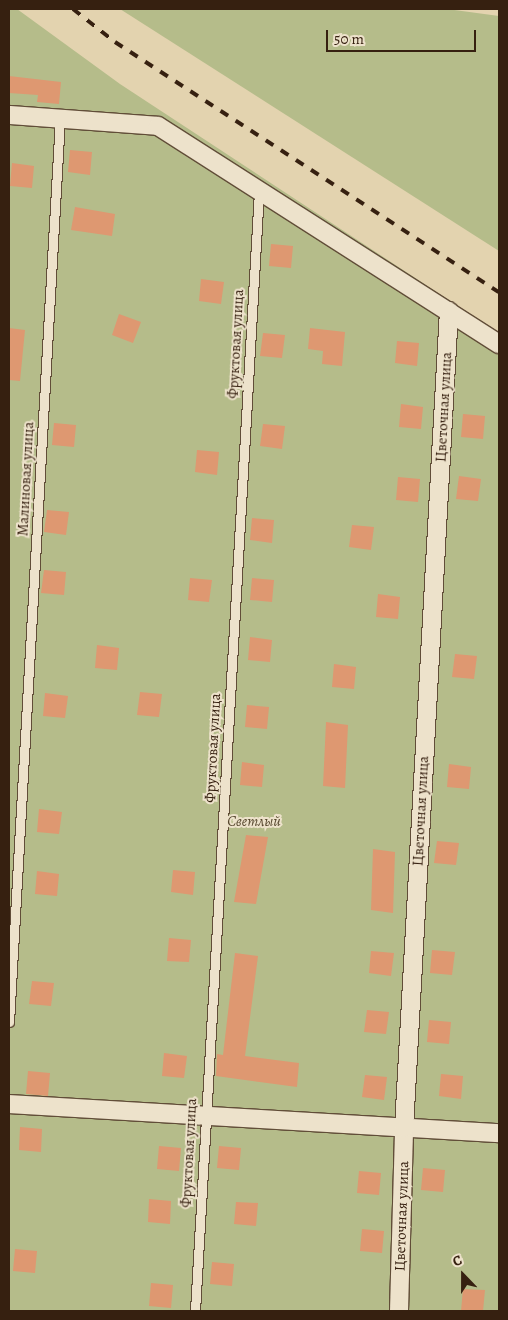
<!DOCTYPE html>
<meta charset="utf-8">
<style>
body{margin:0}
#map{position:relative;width:508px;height:1320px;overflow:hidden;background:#e3d3af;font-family:Alegreya,serif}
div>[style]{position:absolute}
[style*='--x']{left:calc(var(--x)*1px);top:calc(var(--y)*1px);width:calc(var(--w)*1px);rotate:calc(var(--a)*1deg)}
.green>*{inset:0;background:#b5bc8a}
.building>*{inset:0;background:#de9871}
.roads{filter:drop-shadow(1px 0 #614d38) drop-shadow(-1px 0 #614d38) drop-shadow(0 1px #614d38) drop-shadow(0 -1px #614d38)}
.lane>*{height:9px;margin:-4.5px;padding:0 4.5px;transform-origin:4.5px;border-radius:4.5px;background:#ede2cb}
.street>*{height:18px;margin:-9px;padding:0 9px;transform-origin:9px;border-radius:9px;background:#ede2cb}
.rail>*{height:4px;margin-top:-2px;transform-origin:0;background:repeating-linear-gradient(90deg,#362010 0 9px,transparent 0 18px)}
span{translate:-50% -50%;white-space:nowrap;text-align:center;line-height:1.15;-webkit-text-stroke:4px #ede2cb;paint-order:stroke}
.street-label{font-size:15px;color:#362010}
.park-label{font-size:15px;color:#56472e;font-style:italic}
.frame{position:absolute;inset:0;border:10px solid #362010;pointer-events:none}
.north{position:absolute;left:438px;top:1250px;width:50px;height:50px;-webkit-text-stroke:4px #ede2cb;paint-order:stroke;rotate:338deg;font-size:14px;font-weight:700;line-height:20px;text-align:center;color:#362010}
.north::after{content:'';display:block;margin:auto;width:18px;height:22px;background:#362010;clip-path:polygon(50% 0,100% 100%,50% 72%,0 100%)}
.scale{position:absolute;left:326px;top:30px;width:150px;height:22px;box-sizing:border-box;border:2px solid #362010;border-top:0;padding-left:6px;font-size:15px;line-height:18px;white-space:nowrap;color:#362010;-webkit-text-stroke:4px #ede2cb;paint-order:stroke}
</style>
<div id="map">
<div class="green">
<div style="clip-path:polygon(9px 9px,17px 9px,120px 84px,499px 333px,499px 1311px,9px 1311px)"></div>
<div style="clip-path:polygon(120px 9px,447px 9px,499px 16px,499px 251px)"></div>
</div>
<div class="building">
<div style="clip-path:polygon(9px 76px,61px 82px,59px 104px,37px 102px,38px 95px,9px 93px)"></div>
<div style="clip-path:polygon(70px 150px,92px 152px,90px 175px,68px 172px)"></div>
<div style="clip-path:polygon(12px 163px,34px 166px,32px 188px,10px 186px)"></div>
<div style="clip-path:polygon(75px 207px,115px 214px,112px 236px,71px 230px)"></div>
<div style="clip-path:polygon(271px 244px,293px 246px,291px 268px,269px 266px)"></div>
<div style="clip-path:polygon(201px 279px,224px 282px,221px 304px,199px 301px)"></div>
<div style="clip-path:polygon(119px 314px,141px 322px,133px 343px,112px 335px)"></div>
<div style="clip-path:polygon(9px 328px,25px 330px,20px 381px,9px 380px)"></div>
<div style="clip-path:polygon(310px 328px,345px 332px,342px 366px,322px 364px,323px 351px,308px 349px)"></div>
<div style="clip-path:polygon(263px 333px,285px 335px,282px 358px,260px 356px)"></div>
<div style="clip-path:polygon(397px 341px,419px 343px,417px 366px,395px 363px)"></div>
<div style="clip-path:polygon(401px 404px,423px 407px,421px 429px,399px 427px)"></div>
<div style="clip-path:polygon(463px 414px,485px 416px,483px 439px,461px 437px)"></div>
<div style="clip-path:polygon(54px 423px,76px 425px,74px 447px,52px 445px)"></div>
<div style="clip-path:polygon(263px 424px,285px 426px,282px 449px,260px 446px)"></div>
<div style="clip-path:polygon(197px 450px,219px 452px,217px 475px,195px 472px)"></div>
<div style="clip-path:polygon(459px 476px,481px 479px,478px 501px,456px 499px)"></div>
<div style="clip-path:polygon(398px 477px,420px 479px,418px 502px,396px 500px)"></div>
<div style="clip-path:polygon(47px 510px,69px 512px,66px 535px,44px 532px)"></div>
<div style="clip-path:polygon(252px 518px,274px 520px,272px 543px,250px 540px)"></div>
<div style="clip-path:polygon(352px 525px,374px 527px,371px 550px,349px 547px)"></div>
<div style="clip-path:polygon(44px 570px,66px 572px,64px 595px,41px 593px)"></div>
<div style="clip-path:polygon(190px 578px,212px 580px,209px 602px,188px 600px)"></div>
<div style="clip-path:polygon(252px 578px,274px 580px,272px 602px,250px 600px)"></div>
<div style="clip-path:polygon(378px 594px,400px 597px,398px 619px,376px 617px)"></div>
<div style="clip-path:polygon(250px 637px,272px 640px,270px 662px,248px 660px)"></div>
<div style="clip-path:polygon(97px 645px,119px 648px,117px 670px,95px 668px)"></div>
<div style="clip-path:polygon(455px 654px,477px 656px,474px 679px,452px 677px)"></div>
<div style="clip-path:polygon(334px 664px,356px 667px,354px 689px,332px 687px)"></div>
<div style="clip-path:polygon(140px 692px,162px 694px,159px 717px,137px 715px)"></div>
<div style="clip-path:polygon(45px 693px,68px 696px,65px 718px,43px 716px)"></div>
<div style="clip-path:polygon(247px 705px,269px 707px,267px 729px,245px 727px)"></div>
<div style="clip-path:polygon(326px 722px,348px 725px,345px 788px,323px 786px)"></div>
<div style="clip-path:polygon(242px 762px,264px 765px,262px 787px,240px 785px)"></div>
<div style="clip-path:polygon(449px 764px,471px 767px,469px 789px,447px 787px)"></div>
<div style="clip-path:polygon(39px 809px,62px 812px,59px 834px,37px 832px)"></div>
<div style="clip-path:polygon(246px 835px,268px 837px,256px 904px,234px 902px)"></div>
<div style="clip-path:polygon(437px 841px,459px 843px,456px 865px,434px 863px)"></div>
<div style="clip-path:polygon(373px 849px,395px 852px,393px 913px,371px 910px)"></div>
<div style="clip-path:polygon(173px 870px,195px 872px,193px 895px,171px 892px)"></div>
<div style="clip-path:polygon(37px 871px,59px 874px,57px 896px,35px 894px)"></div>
<div style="clip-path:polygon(169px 938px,191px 940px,189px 962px,167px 961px)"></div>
<div style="clip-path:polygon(432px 950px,455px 952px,452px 975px,430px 973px)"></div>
<div style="clip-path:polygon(371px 951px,394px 953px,391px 976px,369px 973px)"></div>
<div style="clip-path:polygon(235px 953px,258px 956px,245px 1056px,299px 1063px,297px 1087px,216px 1076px,217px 1054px,223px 1055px)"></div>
<div style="clip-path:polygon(32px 981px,54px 983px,51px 1006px,29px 1004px)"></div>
<div style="clip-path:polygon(367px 1010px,389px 1012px,386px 1034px,364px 1032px)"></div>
<div style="clip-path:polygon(429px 1020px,451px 1022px,449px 1044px,427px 1042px)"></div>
<div style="clip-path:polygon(164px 1053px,187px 1056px,184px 1078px,162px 1076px)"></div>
<div style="clip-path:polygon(28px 1071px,50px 1073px,48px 1096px,26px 1094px)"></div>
<div style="clip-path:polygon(441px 1074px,463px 1076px,461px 1099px,439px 1096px)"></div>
<div style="clip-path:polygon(365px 1075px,387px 1077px,384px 1100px,362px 1097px)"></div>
<div style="clip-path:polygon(20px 1127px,42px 1129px,41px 1152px,19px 1150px)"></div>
<div style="clip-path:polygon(159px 1146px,181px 1148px,179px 1171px,157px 1169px)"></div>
<div style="clip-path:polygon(219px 1146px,241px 1148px,239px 1170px,217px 1168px)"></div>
<div style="clip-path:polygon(423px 1168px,445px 1170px,443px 1192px,421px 1190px)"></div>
<div style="clip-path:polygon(359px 1171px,381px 1173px,379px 1195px,357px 1193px)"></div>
<div style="clip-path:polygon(149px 1199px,171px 1201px,170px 1224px,148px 1222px)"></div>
<div style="clip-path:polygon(236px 1202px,258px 1203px,256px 1226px,234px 1224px)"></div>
<div style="clip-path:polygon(362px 1229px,384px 1231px,382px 1253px,360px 1251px)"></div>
<div style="clip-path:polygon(15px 1249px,37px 1251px,35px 1273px,13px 1271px)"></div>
<div style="clip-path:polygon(212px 1262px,234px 1264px,232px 1286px,210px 1284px)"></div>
<div style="clip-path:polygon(151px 1283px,173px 1285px,171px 1308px,149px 1306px)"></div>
<div style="clip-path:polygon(463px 1289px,485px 1290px,483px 1311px,461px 1311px)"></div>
</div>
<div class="roads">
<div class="lane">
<div style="--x:9;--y:1022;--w:906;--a:-86.77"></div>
<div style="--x:195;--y:1311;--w:1123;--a:-86.73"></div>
</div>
<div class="street">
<div style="--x:9;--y:115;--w:149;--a:4.2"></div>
<div style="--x:158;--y:126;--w:405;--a:32.6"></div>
<div style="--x:9;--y:1104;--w:491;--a:3.4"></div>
<div style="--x:399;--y:1311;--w:183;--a:-88.4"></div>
<div style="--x:404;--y:1128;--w:818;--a:-86.85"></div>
</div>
</div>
<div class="rail">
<div style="--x:73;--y:9;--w:53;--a:38.2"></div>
<div style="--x:115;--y:42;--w:458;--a:33.1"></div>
</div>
<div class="street-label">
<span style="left:236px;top:344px;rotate:-87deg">Фруктовая улица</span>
<span style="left:444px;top:407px;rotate:-87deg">Цветочная улица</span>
<span style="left:26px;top:479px;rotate:-87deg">Малиновая улица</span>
<span style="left:213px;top:748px;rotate:-87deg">Фруктовая улица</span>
<span style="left:421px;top:811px;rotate:-87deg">Цветочная улица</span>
<span style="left:189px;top:1153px;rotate:-87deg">Фруктовая улица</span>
<span style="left:402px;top:1216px;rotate:-88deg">Цветочная улица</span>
</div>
<div class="park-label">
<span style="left:254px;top:822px">Светлый</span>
</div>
<div class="frame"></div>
<div class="north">С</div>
<div class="scale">50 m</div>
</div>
